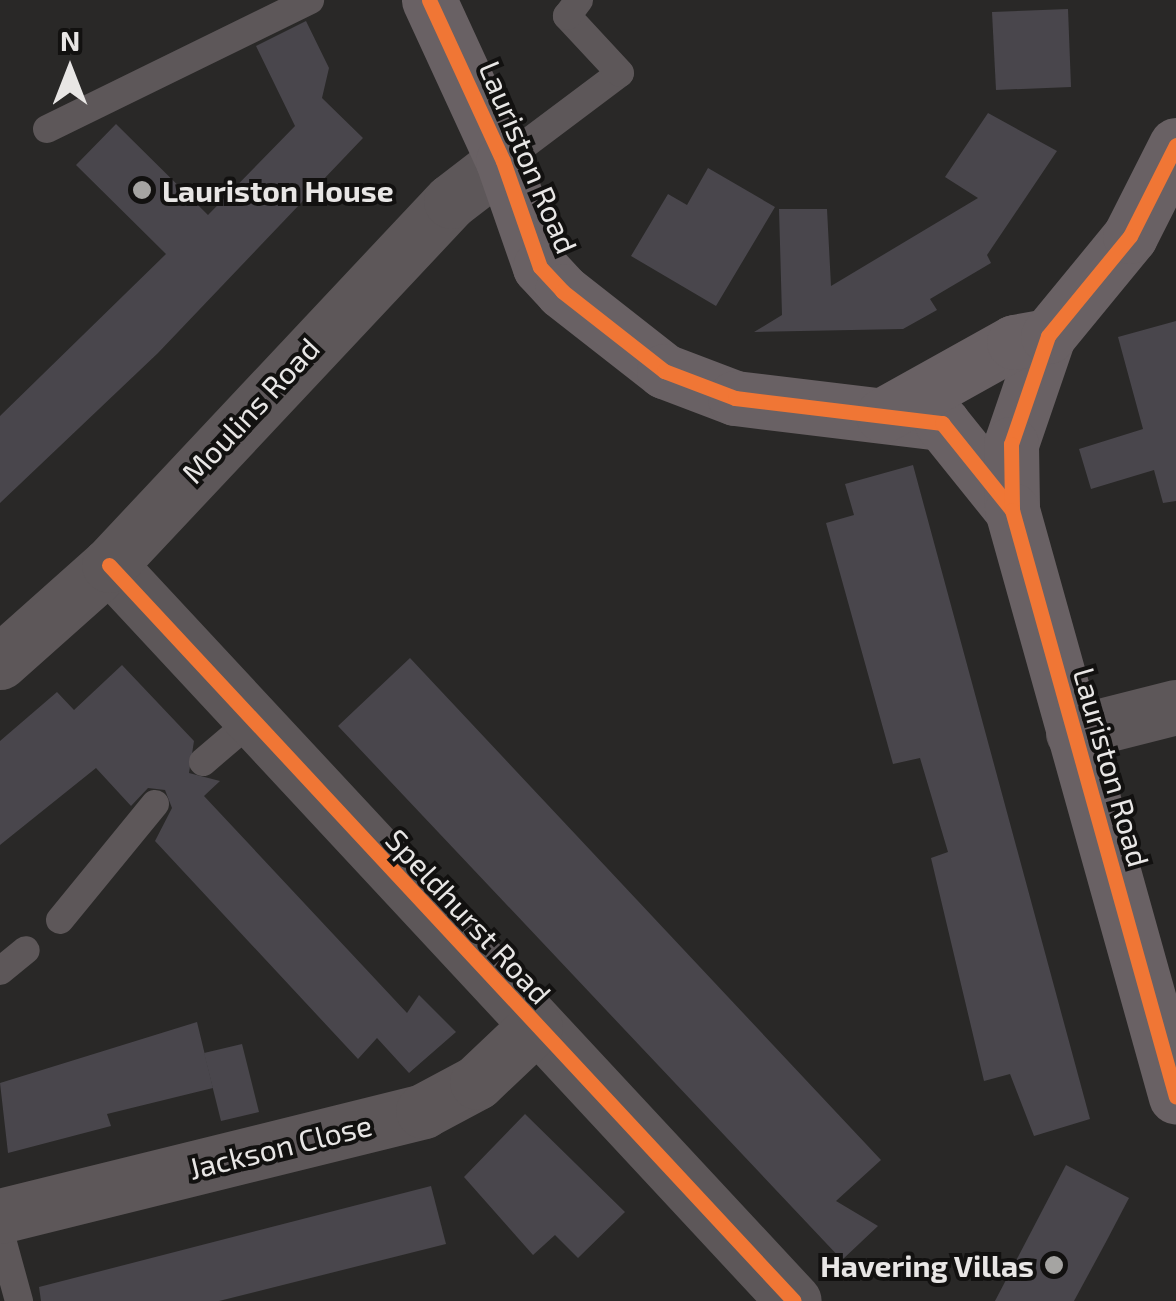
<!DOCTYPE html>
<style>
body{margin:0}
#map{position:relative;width:1176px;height:1301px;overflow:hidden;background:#292827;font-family:"Exo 2",sans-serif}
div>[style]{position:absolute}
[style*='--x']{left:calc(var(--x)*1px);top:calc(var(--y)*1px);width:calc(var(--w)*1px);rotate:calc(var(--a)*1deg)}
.building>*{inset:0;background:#49464c}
.lane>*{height:28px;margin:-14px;padding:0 14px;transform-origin:14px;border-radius:14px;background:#5d5759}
.street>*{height:55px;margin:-27.5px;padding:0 27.5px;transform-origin:27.5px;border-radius:27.5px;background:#5d5759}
.secondary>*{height:55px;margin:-27.5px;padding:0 27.5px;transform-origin:27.5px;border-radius:27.5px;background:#696164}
.cycleway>*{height:15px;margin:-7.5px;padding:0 7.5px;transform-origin:7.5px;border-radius:7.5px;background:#f07635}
.dots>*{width:28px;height:28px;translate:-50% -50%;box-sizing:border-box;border:5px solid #121110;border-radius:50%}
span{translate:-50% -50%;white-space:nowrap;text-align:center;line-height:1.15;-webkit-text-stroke:8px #121110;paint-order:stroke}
.street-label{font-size:30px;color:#e8e6e5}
.poi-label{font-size:30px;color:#e8e6e5;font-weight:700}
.left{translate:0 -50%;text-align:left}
.right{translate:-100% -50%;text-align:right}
.north{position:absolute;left:20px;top:20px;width:100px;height:100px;-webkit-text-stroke:8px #121110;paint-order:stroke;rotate:0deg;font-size:28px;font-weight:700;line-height:40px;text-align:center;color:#e8e6e5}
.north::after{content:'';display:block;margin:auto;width:35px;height:45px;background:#e8e6e5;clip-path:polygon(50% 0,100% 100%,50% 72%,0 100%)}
</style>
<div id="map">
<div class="building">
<div style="clip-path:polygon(1068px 9px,1071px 87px,996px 90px,992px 12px)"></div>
<div style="clip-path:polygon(306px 21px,329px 68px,322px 98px,363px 138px,158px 353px,0 503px,0 416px,166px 254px,76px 165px,116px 124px,208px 215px,295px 126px,256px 46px)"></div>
<div style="clip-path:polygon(988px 113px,1057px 151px,987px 255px,991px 263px,930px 299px,937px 310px,903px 329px,754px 332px,782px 315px,779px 209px,827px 209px,831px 286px,978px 198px,945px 177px)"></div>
<div style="clip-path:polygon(708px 168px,775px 207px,716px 306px,631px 256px,668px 194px,687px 205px)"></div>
<div style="clip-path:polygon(1176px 321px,1176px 501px,1163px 503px,1154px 470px,1091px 489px,1079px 449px,1143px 429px,1118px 337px)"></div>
<div style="clip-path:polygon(913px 465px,1090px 1119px,1034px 1136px,1010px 1074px,984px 1081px,931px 858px,948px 852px,920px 758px,893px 764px,826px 523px,854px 515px,845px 484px)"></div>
<div style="clip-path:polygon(410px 658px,881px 1160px,836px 1201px,878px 1226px,842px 1260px,338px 726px)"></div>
<div style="clip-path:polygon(122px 665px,194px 741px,189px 773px,220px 781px,204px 796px,407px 1013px,419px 995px,456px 1032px,409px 1073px,377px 1038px,358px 1059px,155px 841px,172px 808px,165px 790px,148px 788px,131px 806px,96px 768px,0 845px,0 741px,57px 692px,74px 710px)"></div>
<div style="clip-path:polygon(197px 1022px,213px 1088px,107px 1114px,111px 1126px,8px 1153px,0 1083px)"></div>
<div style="clip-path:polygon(242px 1044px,259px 1112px,221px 1121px,204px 1053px)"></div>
<div style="clip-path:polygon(525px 1114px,625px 1212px,578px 1258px,555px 1235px,533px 1255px,464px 1177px)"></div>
<div style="clip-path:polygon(1066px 1165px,1129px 1198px,1107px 1240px,1074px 1301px,995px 1301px)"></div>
<div style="clip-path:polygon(431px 1186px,446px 1244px,219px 1301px,41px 1301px,39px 1287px)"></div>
</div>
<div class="lane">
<div style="--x:47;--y:129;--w:293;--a:-26.1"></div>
<div style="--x:503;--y:161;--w:146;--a:-36.9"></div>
<div style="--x:620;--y:73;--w:78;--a:-132.9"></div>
<div style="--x:567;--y:16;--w:20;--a:-53"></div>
<div style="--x:203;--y:762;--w:63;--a:-40.5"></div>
<div style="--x:60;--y:920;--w:150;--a:-50.7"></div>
<div style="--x:0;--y:971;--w:33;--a:-39"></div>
<div style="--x:0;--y:1232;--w:72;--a:74.6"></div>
</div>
<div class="street">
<div style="--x:109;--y:565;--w:1005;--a:47.06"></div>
<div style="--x:0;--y:662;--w:146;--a:-41.7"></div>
<div style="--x:109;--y:565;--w:499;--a:-46.8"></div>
<div style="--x:451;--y:201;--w:66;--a:-37.6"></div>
<div style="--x:1073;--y:733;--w:106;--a:-14.2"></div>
<div style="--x:0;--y:1216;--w:436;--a:-13.9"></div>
<div style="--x:423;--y:1111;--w:61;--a:-28.2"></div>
<div style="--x:477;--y:1082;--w:80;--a:-43.5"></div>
</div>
<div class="secondary">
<div style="--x:429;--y:0;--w:177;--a:65.3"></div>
<div style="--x:503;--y:161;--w:112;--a:70.8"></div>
<div style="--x:540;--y:267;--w:33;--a:47"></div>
<div style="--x:562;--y:291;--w:130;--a:38.1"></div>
<div style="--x:664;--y:371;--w:76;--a:20.8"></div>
<div style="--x:735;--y:398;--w:209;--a:6.9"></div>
<div style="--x:942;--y:423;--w:112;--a:51.2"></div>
<div style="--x:1048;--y:336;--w:114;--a:108.9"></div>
<div style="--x:1011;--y:444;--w:66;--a:89.1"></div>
<div style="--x:1012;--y:510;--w:609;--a:74.39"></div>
<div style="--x:883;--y:415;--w:150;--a:-29.1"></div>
<div style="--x:1014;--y:342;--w:35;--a:-10"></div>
<div style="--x:1048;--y:336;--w:129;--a:-50.6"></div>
<div style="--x:1130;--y:236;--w:102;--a:-63.2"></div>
</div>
<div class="cycleway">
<div style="--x:429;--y:0;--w:177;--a:65.3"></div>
<div style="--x:503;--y:161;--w:112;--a:70.8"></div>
<div style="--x:540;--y:267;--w:33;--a:47"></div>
<div style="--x:562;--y:291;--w:130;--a:38.1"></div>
<div style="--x:664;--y:371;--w:76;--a:20.8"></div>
<div style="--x:735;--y:398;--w:209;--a:6.9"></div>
<div style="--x:942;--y:423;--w:112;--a:51.2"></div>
<div style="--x:1176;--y:145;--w:102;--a:116.8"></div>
<div style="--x:1130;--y:236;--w:129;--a:129.4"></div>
<div style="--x:1048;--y:336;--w:114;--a:108.9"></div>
<div style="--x:1011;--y:444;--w:66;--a:89.1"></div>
<div style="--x:1012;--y:510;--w:609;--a:74.39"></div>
<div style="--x:109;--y:565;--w:1005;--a:47.06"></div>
</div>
<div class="dots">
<div style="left:142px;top:190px;background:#a5a4a2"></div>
<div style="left:1054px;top:1265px;background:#a5a4a2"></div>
</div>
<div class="street-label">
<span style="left:529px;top:157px;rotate:67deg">Lauriston Road</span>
<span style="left:250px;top:410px;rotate:-47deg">Moulins Road</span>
<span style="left:1112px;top:767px;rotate:74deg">Lauriston Road</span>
<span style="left:469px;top:916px;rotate:47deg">Speldhurst Road</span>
<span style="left:280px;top:1146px;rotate:-14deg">Jackson Close</span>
</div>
<div class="poi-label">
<span class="left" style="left:162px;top:190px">Lauriston House</span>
<span class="right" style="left:1034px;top:1265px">Havering Villas</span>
</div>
<div class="north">N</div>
</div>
